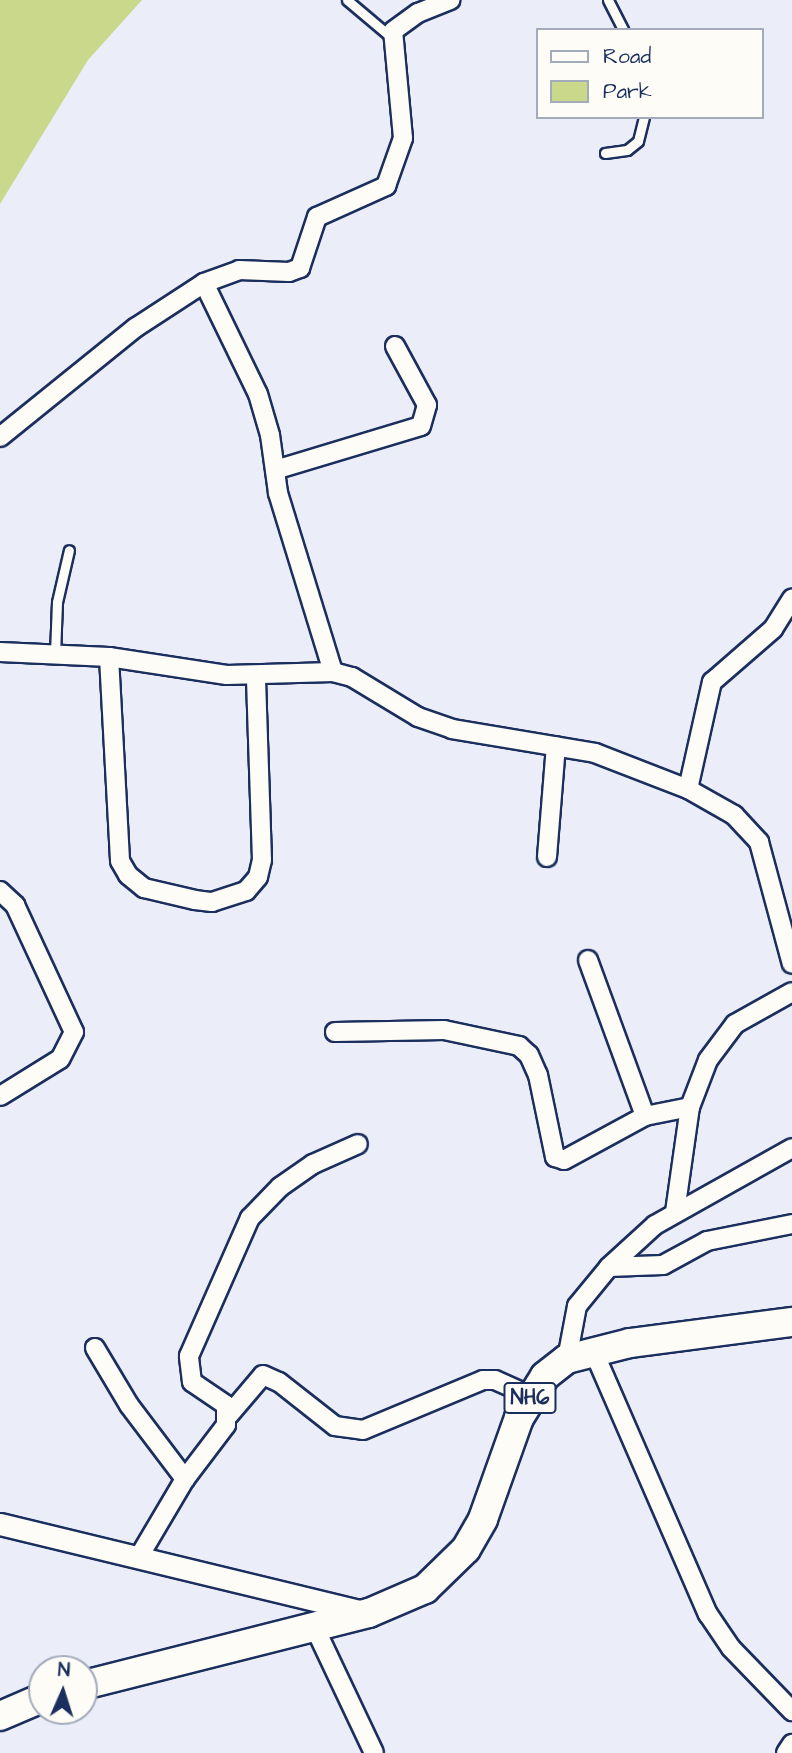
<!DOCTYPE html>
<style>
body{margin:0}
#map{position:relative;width:792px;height:1753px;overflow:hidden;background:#ebedf9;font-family:"Architects Daughter",sans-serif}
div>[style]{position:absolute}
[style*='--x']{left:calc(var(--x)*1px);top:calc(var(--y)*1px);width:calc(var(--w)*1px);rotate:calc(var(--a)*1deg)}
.green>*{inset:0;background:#cad88c}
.roads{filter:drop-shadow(2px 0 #1b2f5e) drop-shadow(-2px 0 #1b2f5e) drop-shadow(0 2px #1b2f5e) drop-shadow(0 -2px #1b2f5e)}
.service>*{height:9px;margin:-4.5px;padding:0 4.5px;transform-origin:4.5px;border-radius:4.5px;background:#fdfcf7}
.minor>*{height:18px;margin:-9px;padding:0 9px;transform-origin:9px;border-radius:9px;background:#fdfcf7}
.tertiary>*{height:21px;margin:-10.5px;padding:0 10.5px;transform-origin:10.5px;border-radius:10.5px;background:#fdfcf7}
.trunk>*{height:28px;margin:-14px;padding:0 14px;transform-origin:14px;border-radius:14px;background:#fdfcf7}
span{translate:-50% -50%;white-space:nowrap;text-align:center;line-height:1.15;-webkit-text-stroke:6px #fdfcf7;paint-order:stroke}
.shield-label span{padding:2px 5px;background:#fdfcf7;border:2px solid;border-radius:5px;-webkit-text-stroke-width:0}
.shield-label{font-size:21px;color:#1b2f5e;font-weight:700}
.legend{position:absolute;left:536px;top:28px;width:228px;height:91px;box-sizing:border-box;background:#fdfcf7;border:2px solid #a3aaba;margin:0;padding:9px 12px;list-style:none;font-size:21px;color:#1b2f5e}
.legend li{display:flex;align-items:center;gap:14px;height:35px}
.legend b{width:35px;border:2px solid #a3aaba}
.north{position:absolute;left:28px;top:1655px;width:70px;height:70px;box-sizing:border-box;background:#fdfcf7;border:2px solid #a3aaba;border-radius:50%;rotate:3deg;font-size:19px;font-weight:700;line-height:28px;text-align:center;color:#1b2f5e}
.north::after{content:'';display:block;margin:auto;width:24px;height:32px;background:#1b2f5e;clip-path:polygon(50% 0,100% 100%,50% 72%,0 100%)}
</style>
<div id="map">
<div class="green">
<div style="clip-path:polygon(0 0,142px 0,88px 60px,0 204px)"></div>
</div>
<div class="roads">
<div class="service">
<div style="--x:347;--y:0;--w:57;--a:40.1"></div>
<div style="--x:608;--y:0;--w:34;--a:63"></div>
<div style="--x:605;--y:153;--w:22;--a:-8"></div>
<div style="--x:627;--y:150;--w:14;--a:-39"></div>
<div style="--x:638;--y:141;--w:25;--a:-76"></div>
<div style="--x:55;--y:654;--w:52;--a:-87.8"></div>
<div style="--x:57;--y:602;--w:53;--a:-77"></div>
</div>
<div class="minor">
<div style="--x:204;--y:283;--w:123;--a:64.1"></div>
<div style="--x:258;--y:394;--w:43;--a:73.7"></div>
<div style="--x:270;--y:435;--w:59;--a:82.1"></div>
<div style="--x:278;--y:493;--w:187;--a:72.9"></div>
<div style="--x:0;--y:437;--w:174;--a:-38.9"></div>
<div style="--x:135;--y:328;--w:82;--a:-33.1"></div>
<div style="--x:204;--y:283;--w:37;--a:-20"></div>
<div style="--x:239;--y:270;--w:50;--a:2.3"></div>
<div style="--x:289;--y:272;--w:12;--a:-20"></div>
<div style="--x:300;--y:268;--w:54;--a:-71.6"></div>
<div style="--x:317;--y:217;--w:76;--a:-24.2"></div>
<div style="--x:386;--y:186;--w:51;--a:-70.5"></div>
<div style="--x:403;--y:138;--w:107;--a:-95.3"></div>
<div style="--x:393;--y:31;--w:31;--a:-36"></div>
<div style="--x:418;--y:13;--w:35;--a:-22"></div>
<div style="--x:275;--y:470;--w:152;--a:-16.8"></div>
<div style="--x:421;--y:426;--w:22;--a:-74"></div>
<div style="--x:427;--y:405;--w:67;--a:-118.5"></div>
<div style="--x:0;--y:652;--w:109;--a:2.6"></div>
<div style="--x:109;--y:657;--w:119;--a:8.7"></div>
<div style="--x:227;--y:675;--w:106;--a:-1.6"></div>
<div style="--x:333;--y:672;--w:20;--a:15"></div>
<div style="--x:352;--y:677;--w:77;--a:31.2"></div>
<div style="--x:418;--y:717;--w:36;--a:19"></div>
<div style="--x:452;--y:729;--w:145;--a:9.5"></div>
<div style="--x:595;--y:753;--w:100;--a:21.2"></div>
<div style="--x:688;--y:789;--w:53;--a:29.5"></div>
<div style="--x:734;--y:815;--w:37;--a:47"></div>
<div style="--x:759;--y:842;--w:126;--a:74.9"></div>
<div style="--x:109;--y:657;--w:204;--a:86.9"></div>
<div style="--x:120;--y:861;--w:16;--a:60"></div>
<div style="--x:128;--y:875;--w:21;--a:39"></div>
<div style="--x:144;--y:888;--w:52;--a:13.2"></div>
<div style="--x:195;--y:900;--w:17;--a:7"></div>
<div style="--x:212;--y:902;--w:36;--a:-18"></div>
<div style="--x:246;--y:891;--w:18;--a:-49"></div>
<div style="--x:258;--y:877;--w:17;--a:-77"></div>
<div style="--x:262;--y:860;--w:185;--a:-91.9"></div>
<div style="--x:688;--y:789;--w:110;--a:-77.4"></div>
<div style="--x:712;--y:682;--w:81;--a:-41"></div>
<div style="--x:773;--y:629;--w:36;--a:-58"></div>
<div style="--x:547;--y:857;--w:111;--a:-85.4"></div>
<div style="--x:0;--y:891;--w:21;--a:43"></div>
<div style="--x:15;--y:905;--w:140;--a:65.1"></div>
<div style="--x:74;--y:1032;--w:30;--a:117"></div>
<div style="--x:60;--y:1059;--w:70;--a:148.3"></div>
<div style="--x:588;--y:960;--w:166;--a:69.9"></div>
<div style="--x:335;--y:1032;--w:109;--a:-1.1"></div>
<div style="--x:444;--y:1030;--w:77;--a:12"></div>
<div style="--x:519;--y:1046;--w:13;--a:42"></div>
<div style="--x:529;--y:1055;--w:22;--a:66"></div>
<div style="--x:538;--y:1075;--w:84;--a:78.3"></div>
<div style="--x:555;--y:1157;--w:9;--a:18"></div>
<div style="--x:564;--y:1160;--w:92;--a:-28.5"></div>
<div style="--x:645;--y:1116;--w:46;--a:-11.3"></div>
<div style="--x:675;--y:1212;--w:106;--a:-81.9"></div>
<div style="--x:690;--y:1107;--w:50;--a:-69"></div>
<div style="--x:708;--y:1060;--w:45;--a:-53.1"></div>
<div style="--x:735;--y:1024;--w:65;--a:-29.3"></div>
<div style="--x:609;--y:1267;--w:54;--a:-2.1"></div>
<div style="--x:663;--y:1265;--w:50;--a:-28.6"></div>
<div style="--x:707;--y:1241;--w:87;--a:-11.3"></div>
<div style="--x:95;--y:1348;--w:66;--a:59.2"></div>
<div style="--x:129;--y:1405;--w:93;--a:52.9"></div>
<div style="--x:593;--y:1350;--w:288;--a:66.5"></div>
<div style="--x:708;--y:1614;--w:41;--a:55.9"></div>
<div style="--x:731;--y:1648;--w:88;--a:45.9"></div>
<div style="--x:567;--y:1359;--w:54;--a:-79.3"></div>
<div style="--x:577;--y:1306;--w:50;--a:-50.6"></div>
<div style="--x:609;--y:1267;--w:62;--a:-42.4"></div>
<div style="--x:655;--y:1225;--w:157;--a:-29.3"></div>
<div style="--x:229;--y:1415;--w:52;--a:-49.6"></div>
<div style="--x:263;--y:1375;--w:17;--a:24"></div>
<div style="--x:279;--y:1382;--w:71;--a:38.2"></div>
<div style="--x:335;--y:1426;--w:28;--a:8"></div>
<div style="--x:363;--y:1430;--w:130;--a:-22.6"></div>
<div style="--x:483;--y:1380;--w:12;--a:0"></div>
<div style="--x:495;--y:1380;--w:39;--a:24"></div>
<div style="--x:140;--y:1555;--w:88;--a:-59.4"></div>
<div style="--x:185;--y:1479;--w:68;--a:-52.8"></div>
<div style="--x:226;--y:1425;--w:20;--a:-90"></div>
<div style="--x:226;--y:1405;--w:41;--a:-145.9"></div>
<div style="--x:192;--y:1382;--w:26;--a:-97"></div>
<div style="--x:189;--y:1356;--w:151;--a:-66.2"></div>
<div style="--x:250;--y:1218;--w:43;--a:-45.9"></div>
<div style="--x:280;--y:1187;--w:40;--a:-34.9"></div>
<div style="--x:313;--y:1164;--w:49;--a:-24"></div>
<div style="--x:314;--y:1626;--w:140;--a:64.7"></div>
<div style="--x:786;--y:1753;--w:11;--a:-56"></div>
</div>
<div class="tertiary">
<div style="--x:0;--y:1524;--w:380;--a:13.6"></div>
</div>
<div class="trunk">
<div style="--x:84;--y:1685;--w:294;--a:-14.2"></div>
<div style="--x:369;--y:1613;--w:61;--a:-23.2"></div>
<div style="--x:425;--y:1589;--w:57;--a:-44.3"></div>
<div style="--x:466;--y:1549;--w:34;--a:-60"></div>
<div style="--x:483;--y:1519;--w:107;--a:-70.4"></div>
<div style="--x:519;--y:1418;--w:49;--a:-58.2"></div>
<div style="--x:545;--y:1376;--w:28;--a:-38"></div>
<div style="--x:567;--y:1359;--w:65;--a:-14.3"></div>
<div style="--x:630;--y:1343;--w:163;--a:-7.4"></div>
<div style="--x:0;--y:1716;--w:46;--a:-23.2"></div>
</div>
</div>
<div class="shield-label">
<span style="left:530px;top:1398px">NH6</span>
</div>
<ul class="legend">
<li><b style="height:9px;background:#fdfcf7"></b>Road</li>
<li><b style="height:19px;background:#cad88c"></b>Park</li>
</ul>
<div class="north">N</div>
</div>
